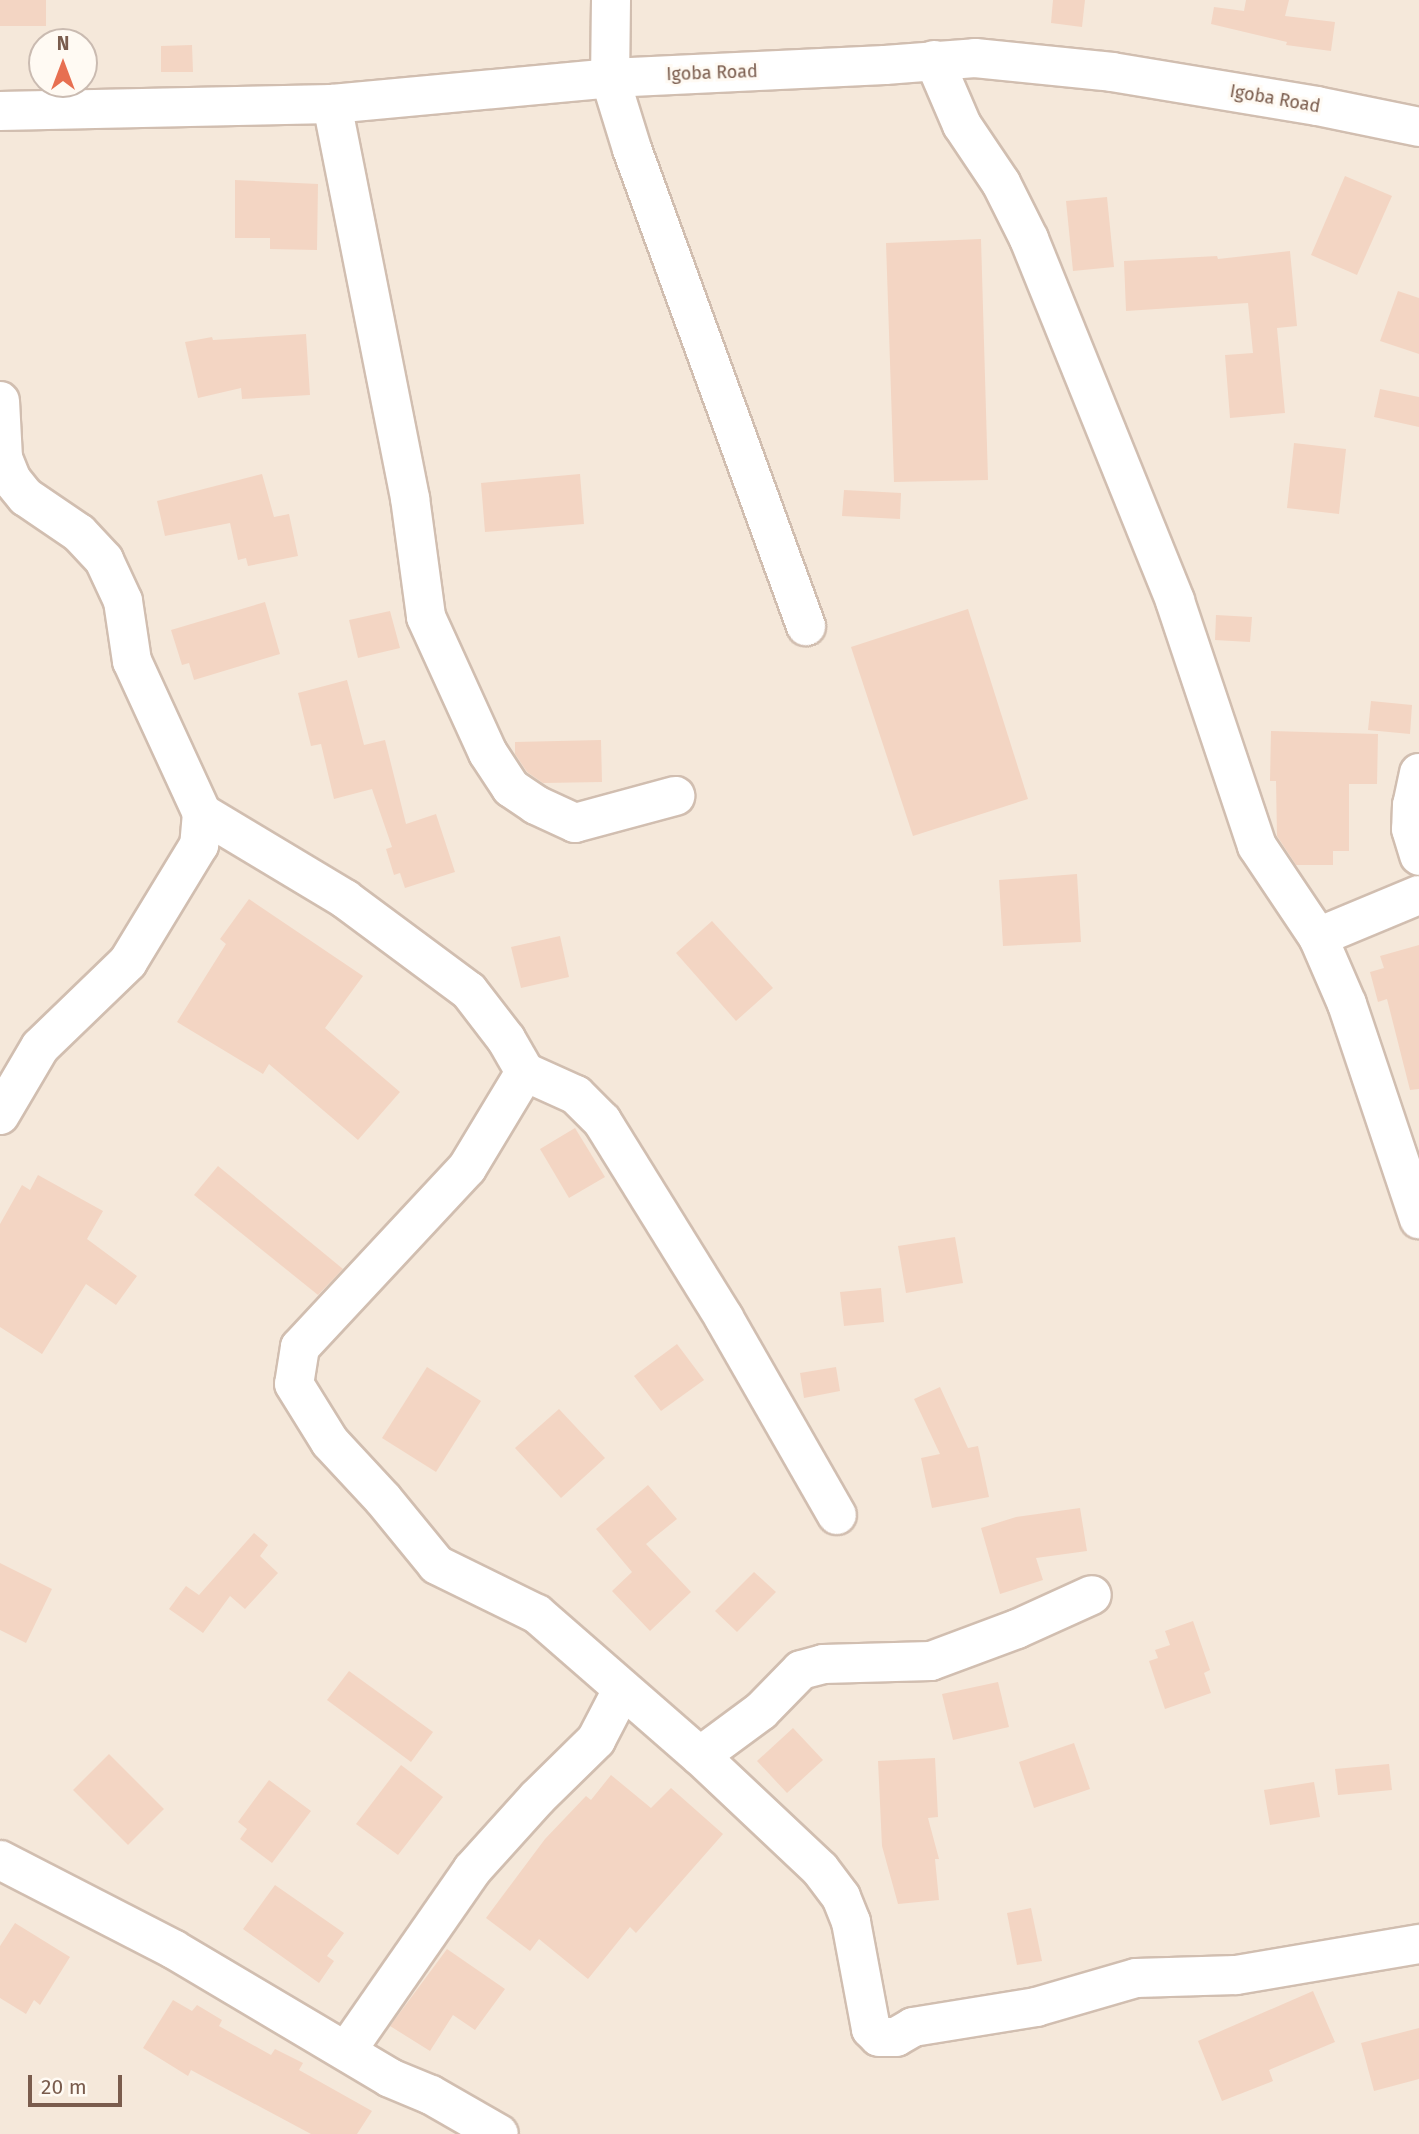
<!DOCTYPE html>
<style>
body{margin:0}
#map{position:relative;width:1419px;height:2134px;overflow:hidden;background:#fdf6ec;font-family:"Fira Sans",sans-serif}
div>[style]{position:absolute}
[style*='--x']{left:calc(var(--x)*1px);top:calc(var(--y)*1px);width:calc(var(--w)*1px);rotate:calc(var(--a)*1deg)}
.residential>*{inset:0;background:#f5e8da}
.building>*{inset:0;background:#f3d5c3}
.roads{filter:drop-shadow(2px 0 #d1beb0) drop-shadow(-2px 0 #d1beb0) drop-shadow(0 2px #d1beb0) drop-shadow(0 -2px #d1beb0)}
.minor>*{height:38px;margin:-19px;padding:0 19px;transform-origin:19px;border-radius:19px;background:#fff}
span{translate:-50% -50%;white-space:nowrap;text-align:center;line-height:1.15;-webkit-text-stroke:6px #fffaf3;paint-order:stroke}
.street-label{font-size:18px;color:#7a5c4d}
.north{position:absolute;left:28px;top:28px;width:70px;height:70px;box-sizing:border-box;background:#fffaf3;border:2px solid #cabbb1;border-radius:50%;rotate:0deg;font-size:19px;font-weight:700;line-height:28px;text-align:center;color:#7a5c4d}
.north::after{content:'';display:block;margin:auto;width:24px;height:32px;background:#e76f51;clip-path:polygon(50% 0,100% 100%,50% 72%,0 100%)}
.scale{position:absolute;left:28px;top:2075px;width:94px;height:32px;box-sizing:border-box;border:4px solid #7a5c4d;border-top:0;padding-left:9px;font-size:21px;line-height:24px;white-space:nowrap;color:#7a5c4d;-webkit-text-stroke:5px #fffaf3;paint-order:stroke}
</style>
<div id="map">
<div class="residential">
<div style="clip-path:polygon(evenodd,0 0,1419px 0,1419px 2134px,0 2134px,0 0,42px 42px,84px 42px,84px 84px,42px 84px,42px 42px)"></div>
</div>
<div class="building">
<div style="clip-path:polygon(0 0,46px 0,46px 26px,0 26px)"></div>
<div style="clip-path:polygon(1053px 0,1085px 0,1082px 27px,1051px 23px)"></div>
<div style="clip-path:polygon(1246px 0,1289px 0,1285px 16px,1335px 22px,1331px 51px,1286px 45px,1287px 42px,1211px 24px,1214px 7px,1244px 11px)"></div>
<div style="clip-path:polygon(192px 45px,193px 72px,161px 72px,161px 46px)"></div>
<div style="clip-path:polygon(1345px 176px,1392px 196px,1357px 275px,1311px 255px)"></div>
<div style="clip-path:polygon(235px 180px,318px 184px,317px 250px,270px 249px,270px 238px,235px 238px)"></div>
<div style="clip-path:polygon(1107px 197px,1114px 267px,1073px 271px,1066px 201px)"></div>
<div style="clip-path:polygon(981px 239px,988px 480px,894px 482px,886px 243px)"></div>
<div style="clip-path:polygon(1290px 251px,1297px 326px,1277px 328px,1285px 413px,1230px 418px,1225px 355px,1253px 353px,1248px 303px,1126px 311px,1124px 261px,1217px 256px,1218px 259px)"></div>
<div style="clip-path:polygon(1398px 291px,1419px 298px,1419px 354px,1380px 341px)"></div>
<div style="clip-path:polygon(306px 334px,310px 395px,242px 399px,241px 388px,198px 398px,185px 342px,212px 337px,213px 340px)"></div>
<div style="clip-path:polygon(1380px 389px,1419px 397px,1419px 427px,1374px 417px)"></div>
<div style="clip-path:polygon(1294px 443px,1346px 449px,1339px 514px,1287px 508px)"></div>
<div style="clip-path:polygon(262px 474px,274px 517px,289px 514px,298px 556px,248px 566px,246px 558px,238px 560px,230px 523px,165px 536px,157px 501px)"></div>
<div style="clip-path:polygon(580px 474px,584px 524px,485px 532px,481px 483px)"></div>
<div style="clip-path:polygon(844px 490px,901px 493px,900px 519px,842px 516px)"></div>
<div style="clip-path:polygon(265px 602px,280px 654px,194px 680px,189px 663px,182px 665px,171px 630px)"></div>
<div style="clip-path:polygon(968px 609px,1028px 799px,913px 836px,851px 647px)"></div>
<div style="clip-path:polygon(390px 611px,400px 648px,358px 658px,349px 620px)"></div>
<div style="clip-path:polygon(1216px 615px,1252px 617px,1250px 642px,1215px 640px)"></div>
<div style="clip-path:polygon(347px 680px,364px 745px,385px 740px,406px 824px,436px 814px,455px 872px,405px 888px,400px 873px,394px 875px,386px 849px,392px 847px,372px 789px,334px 799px,321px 744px,311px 746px,298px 693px)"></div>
<div style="clip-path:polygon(1371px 701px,1412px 705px,1410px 734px,1368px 730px)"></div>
<div style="clip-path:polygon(1271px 731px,1378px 734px,1377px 784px,1349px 784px,1349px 851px,1333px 851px,1333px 865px,1296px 865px,1277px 836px,1276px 781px,1270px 781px)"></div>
<div style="clip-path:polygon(601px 740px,602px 782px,543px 783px,527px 772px,515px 754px,515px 742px)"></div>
<div style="clip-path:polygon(1077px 874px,1081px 942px,1003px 946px,999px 880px)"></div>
<div style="clip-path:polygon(249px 899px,363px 976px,325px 1028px,400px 1092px,358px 1140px,269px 1064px,263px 1074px,177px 1022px,226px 944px,220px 939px)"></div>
<div style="clip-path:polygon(712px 921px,773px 988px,736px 1021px,676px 953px)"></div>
<div style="clip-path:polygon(560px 936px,569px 977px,521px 988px,511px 947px)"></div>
<div style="clip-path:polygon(1419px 945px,1419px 1089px,1410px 1090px,1387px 999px,1378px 1002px,1370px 972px,1384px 968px,1380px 956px)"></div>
<div style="clip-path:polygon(575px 1128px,605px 1177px,569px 1198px,540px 1149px)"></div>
<div style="clip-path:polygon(218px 1166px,343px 1269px,318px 1295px,194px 1195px)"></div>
<div style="clip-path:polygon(38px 1175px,103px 1211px,87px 1239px,137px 1276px,116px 1305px,86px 1284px,42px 1354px,0 1327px,0 1224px,22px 1185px,30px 1190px)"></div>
<div style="clip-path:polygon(955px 1237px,963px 1283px,906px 1293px,898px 1246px)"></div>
<div style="clip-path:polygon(881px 1288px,884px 1322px,844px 1326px,840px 1292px)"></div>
<div style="clip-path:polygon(677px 1344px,704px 1380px,661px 1411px,634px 1376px)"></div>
<div style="clip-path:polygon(427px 1367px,481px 1401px,436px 1472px,382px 1438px)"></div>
<div style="clip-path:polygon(836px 1367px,840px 1391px,804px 1398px,800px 1373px)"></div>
<div style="clip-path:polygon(940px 1387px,968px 1448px,978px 1446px,989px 1497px,932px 1508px,921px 1458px,940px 1454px,914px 1399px)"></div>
<div style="clip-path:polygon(559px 1409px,605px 1458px,561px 1498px,515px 1448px)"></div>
<div style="clip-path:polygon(648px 1485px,677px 1519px,646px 1544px,691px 1592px,650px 1631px,612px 1591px,632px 1572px,596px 1529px)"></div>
<div style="clip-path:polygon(1080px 1508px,1087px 1551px,1036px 1558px,1043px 1580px,1000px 1594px,981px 1528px,1016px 1517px)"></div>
<div style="clip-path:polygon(254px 1533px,268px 1545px,260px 1556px,278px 1573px,245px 1609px,230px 1596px,203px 1633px,169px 1609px,186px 1586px,199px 1595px)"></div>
<div style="clip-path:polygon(0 1563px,52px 1589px,26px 1643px,0 1630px)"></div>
<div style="clip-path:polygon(754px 1572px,776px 1592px,737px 1632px,715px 1611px)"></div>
<div style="clip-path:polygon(1193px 1621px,1210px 1670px,1204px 1673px,1211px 1693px,1165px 1709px,1149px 1661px,1158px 1658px,1155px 1650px,1170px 1645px,1165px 1631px)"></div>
<div style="clip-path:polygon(349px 1671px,433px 1732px,411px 1762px,327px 1700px)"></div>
<div style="clip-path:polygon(998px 1682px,1009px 1727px,953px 1740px,942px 1694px)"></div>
<div style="clip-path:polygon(793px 1728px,823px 1760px,787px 1793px,757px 1761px)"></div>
<div style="clip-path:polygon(1074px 1743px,1090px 1789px,1034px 1808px,1019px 1762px)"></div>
<div style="clip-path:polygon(109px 1754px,164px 1809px,128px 1845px,73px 1790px)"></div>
<div style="clip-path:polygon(935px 1758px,938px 1817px,928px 1818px,939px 1859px,935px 1859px,939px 1900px,898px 1904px,882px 1846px,878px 1761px)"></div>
<div style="clip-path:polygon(1389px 1764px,1392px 1790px,1338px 1795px,1335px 1769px)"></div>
<div style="clip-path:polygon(401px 1765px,443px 1797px,398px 1855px,356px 1824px)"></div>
<div style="clip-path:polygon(611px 1775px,651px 1808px,671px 1788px,723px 1834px,636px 1933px,630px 1927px,588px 1979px,539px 1939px,530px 1951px,486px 1918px,545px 1839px,586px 1796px,591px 1800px)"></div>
<div style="clip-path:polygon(269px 1780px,311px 1811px,272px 1863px,240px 1839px,247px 1829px,238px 1822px)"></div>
<div style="clip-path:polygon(1314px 1782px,1320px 1817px,1270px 1825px,1264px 1790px)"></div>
<div style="clip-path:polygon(275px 1885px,344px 1933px,327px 1956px,334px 1961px,319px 1983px,243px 1929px)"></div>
<div style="clip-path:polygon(1031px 1908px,1042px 1961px,1017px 1965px,1007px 1913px)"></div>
<div style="clip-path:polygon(15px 1923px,70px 1957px,40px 2005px,34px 2000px,26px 2014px,0 1998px,0 1946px)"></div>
<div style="clip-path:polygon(447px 1949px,505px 1989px,475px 2030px,453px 2015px,430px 2051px,390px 2026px)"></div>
<div style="clip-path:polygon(1313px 1991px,1335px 2042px,1269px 2070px,1273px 2081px,1222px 2101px,1198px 2041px)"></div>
<div style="clip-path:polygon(173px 2000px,192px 2011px,197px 2005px,222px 2020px,219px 2026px,271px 2055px,275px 2049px,303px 2063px,299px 2070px,372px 2111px,357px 2134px,311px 2134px,191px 2070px,188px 2076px,143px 2048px)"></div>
<div style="clip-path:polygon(1419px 2028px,1419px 2079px,1374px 2091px,1361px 2043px)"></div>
</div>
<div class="roads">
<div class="minor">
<div style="--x:611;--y:0;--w:78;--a:90.7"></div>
<div style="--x:610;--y:78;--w:74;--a:72.8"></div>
<div style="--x:632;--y:149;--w:508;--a:69.96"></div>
<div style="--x:934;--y:60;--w:71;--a:66.7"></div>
<div style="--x:962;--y:125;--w:70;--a:56.1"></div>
<div style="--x:1001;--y:183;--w:63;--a:63.4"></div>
<div style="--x:1029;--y:239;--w:390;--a:68"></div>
<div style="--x:1175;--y:601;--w:258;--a:71.5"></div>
<div style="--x:1257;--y:846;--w:110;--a:56.2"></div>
<div style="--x:1318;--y:937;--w:73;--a:66.6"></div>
<div style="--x:1347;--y:1004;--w:227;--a:71.5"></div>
<div style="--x:332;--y:104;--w:402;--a:78.8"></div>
<div style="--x:410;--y:498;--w:120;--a:82.3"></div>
<div style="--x:426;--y:617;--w:149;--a:65.5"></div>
<div style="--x:488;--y:753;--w:42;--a:56.7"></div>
<div style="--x:511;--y:788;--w:30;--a:34"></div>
<div style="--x:536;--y:805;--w:43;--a:24.8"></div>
<div style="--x:575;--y:823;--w:104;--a:-15.1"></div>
<div style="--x:0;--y:111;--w:332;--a:-1.2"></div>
<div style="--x:332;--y:104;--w:279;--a:-5.3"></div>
<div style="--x:610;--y:78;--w:275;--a:-2.7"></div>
<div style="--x:885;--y:65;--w:90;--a:-4.4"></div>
<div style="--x:975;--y:58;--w:138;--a:5.8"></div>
<div style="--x:1112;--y:72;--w:208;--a:9.4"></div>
<div style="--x:1317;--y:106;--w:104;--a:11.6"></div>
<div style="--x:0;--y:401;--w:57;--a:87"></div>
<div style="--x:3;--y:458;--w:24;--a:68"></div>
<div style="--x:12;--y:480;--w:22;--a:51"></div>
<div style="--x:26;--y:497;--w:64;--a:34.2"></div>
<div style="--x:79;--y:533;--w:37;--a:47"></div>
<div style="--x:104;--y:560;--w:45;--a:65.1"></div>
<div style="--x:123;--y:601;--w:61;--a:81.5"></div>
<div style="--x:132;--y:661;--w:167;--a:65.3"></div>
<div style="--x:202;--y:813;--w:32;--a:95"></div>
<div style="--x:199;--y:845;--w:137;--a:121.3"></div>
<div style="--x:128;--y:962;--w:122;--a:136"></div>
<div style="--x:40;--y:1047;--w:79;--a:120.5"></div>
<div style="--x:1419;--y:773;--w:33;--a:102"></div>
<div style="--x:1412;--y:805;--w:24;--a:92"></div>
<div style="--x:1411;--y:829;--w:28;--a:73"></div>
<div style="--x:202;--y:813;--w:167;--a:31"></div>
<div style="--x:345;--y:899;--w:154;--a:36.6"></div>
<div style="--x:469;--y:991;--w:61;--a:52.4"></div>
<div style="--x:506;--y:1039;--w:38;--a:60"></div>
<div style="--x:525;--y:1072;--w:56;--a:24.3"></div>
<div style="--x:576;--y:1095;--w:37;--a:45"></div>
<div style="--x:602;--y:1121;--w:232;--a:58.2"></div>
<div style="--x:724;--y:1318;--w:227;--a:60.2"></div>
<div style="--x:1318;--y:937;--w:109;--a:-22.6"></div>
<div style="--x:525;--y:1072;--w:112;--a:121.1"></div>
<div style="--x:467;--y:1168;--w:245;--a:133"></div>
<div style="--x:300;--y:1347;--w:37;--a:99"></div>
<div style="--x:294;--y:1384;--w:68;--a:58.2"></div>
<div style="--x:330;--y:1442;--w:78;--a:47.1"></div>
<div style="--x:383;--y:1499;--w:85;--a:50.7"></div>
<div style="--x:437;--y:1565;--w:111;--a:26.1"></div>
<div style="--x:537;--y:1614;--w:216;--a:41.1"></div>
<div style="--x:700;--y:1756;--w:165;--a:43.3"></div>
<div style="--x:820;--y:1869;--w:35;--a:53"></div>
<div style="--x:841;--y:1897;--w:27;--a:68"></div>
<div style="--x:851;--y:1922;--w:109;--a:79.4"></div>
<div style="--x:871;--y:2029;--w:11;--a:45"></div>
<div style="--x:879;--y:2037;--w:17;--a:0"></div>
<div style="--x:896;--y:2037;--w:20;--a:-30"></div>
<div style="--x:913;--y:2027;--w:125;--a:-9.2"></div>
<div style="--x:1036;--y:2007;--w:104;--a:-16.2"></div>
<div style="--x:1136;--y:1978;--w:100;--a:-1.7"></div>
<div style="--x:1236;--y:1975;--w:186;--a:-9.6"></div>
<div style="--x:700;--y:1756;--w:76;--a:-36.4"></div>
<div style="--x:761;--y:1711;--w:57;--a:-45.7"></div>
<div style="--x:801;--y:1670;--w:23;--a:-15"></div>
<div style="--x:823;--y:1664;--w:108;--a:-1.6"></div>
<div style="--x:931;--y:1661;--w:92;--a:-20.4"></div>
<div style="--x:1017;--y:1629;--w:82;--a:-24.4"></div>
<div style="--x:0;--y:1860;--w:195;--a:27.2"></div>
<div style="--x:173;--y:1949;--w:252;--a:30.7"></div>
<div style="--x:390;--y:2078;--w:44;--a:22.5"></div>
<div style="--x:431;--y:2095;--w:78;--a:29.8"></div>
<div style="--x:347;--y:2050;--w:219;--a:-55.2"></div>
<div style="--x:472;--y:1870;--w:97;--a:-47.9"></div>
<div style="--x:537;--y:1798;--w:83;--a:-44.5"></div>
<div style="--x:596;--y:1740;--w:56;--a:-62.5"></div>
</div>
</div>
<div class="street-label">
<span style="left:712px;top:73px;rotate:-2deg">Igoba Road</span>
<span style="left:1275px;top:99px;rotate:10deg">Igoba Road</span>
</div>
<div class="north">N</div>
<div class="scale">20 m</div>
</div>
